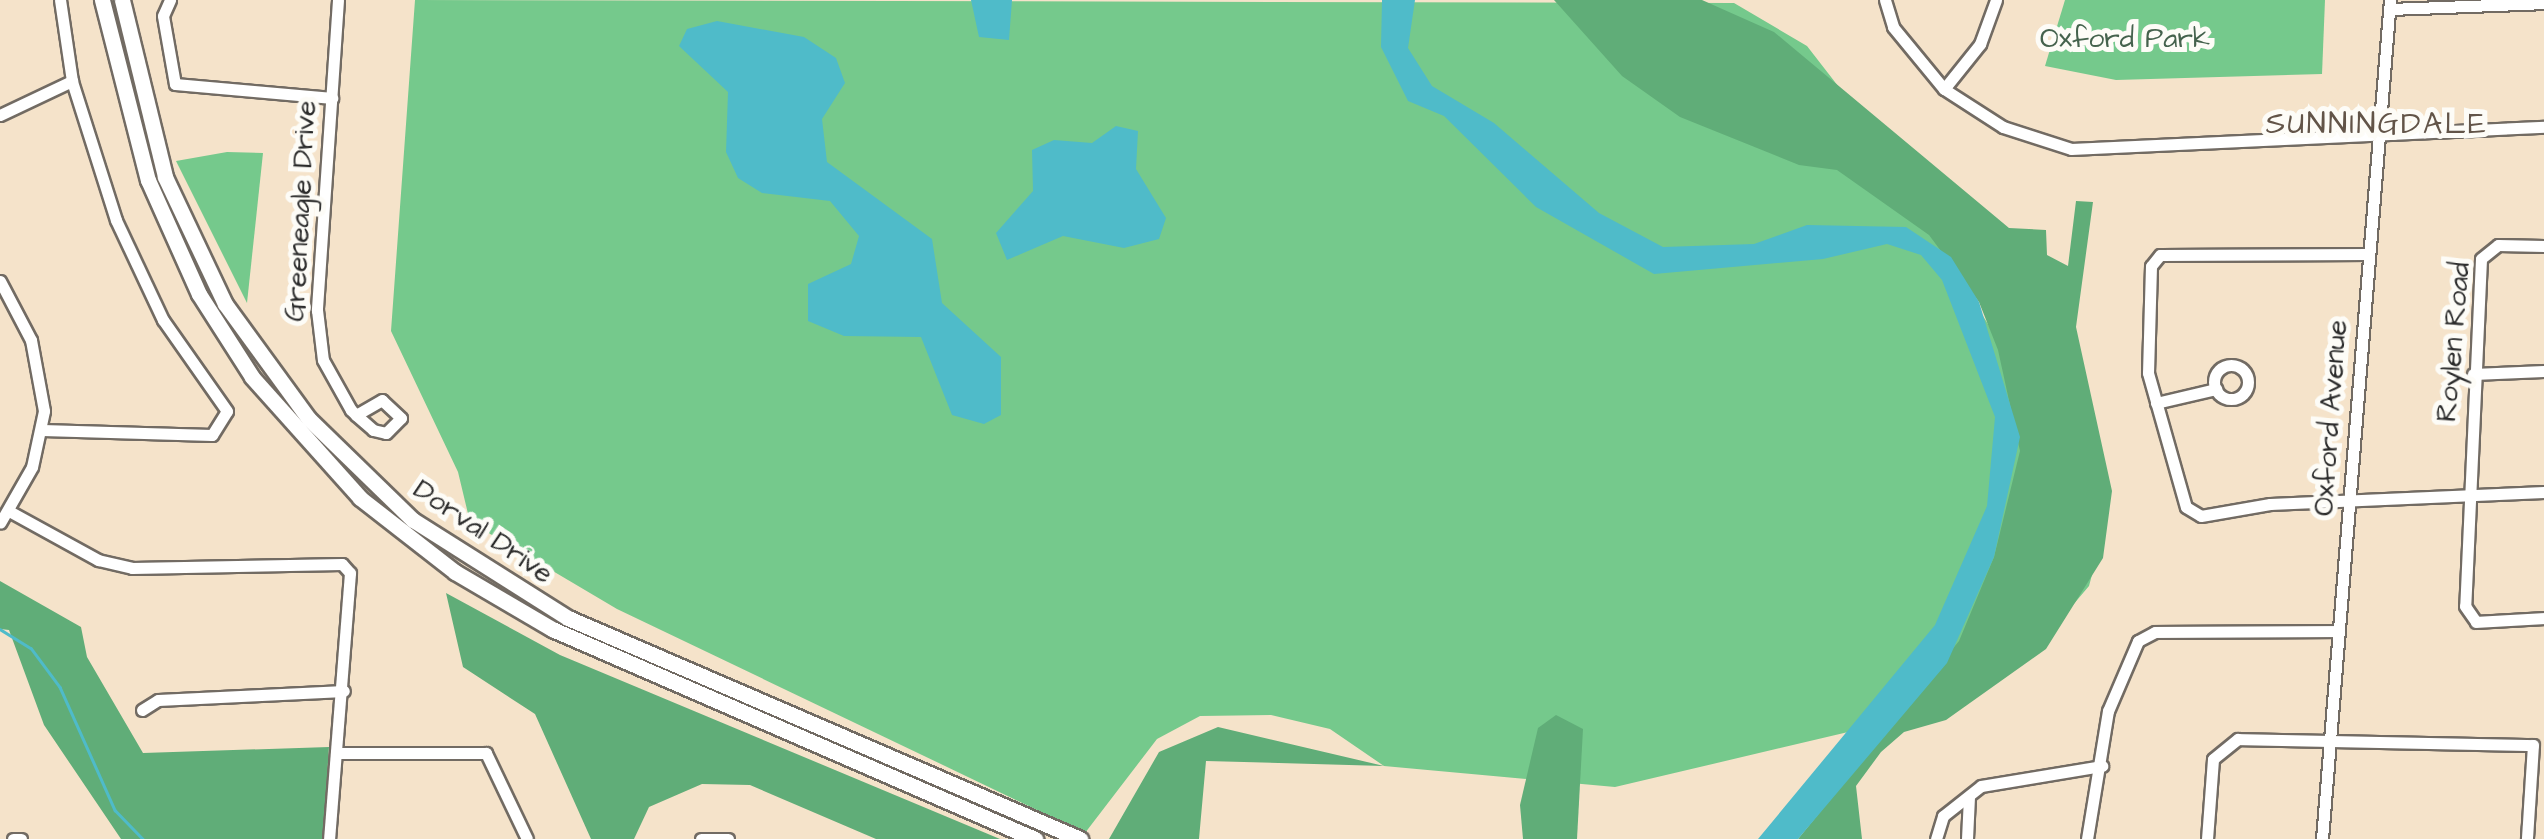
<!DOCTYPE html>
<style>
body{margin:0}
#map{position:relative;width:2544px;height:839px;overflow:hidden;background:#f5e3ca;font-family:"Architects Daughter",sans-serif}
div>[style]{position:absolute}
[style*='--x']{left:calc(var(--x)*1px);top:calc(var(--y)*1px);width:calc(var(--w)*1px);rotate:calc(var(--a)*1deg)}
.green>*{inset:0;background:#75c98c}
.forest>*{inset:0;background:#60ad78}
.water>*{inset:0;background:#4fbbc9}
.stream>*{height:2.5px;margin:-1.25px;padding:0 1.25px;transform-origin:1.25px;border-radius:1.25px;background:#4fbbc9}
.roads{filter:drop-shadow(2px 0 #726b63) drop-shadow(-2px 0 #726b63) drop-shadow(0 2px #726b63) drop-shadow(0 -2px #726b63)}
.minor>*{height:11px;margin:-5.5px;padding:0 5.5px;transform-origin:5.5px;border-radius:5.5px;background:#fff}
.minor>.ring{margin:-5.5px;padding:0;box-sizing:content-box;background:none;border:11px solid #fff;border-radius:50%}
.major>*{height:15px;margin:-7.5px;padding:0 7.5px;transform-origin:7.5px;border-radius:7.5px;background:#fff}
span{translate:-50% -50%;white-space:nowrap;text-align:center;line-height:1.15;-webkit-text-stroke:10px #fdfcf7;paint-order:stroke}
.park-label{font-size:28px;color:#45624d}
.street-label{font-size:28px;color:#2b2b2b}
.neighbourhood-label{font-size:30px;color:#625448;letter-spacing:2.5px}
</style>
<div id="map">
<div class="green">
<div style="clip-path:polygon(415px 0,1734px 3px,1807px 46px,1859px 113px,2107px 519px,2089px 586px,2039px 645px,1963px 705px,1615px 787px,1384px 766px,1330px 729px,1271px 715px,1200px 716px,1157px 739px,1085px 833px,617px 609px,470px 522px,458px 472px,391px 331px)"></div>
<div style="clip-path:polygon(2065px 0,2325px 0,2322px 74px,2116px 80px,2045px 66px)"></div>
<div style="clip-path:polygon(227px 152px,263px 153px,247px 303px,176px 161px)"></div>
</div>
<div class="forest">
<div style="clip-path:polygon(1554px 0,1702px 0,1774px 32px,2009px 228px,2046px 230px,2047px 255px,2068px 266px,2076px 201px,2093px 202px,2076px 327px,2112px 491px,2103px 558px,2046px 649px,1946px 720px,1904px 732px,1881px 752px,1856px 786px,1862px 839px,1798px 839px,1959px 641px,1994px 557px,2020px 451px,1998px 350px,1979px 302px,1929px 235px,1837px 170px,1799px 165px,1680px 117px,1622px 76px)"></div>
<div style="clip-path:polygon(0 581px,81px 627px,87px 657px,143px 753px,329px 747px,323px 839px,121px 839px,44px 725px,9px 630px,0 629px)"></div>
<div style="clip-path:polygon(446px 593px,560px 655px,1000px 839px,876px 839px,750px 785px,702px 784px,649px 807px,634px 839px,591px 839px,535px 714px,463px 667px)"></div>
<div style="clip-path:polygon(1556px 715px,1583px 729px,1577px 839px,1523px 839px,1520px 805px,1538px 728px)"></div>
<div style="clip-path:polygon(1218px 727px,1384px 766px,1206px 761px,1199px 839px,1109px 839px,1159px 752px)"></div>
</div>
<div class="water">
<div style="clip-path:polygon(971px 0,1012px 0,1009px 40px,979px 37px)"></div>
<div style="clip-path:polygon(1382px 0,1415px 0,1408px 48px,1432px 86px,1494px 123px,1599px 213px,1663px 247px,1754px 244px,1807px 225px,1906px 227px,1951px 257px,1979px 302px,2020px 437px,1994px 557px,1947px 663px,1798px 839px,1758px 839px,1935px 625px,1987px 506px,1995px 417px,1942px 280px,1921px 255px,1887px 244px,1823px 259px,1654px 274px,1536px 207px,1444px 116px,1408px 101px,1381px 47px)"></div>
<div style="clip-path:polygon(717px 21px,804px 37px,836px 58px,845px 83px,822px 119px,827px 162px,932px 239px,942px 303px,1001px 357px,1001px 415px,984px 424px,952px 415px,921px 337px,844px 336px,808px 321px,808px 284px,851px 264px,859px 236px,830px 201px,762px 193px,738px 178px,726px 152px,728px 92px,679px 46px,687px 29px)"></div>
<div style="clip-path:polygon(1116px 126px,1138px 131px,1136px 169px,1166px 218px,1159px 239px,1124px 248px,1063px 236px,1007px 260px,996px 233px,1033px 191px,1032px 150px,1054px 140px,1092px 143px)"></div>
</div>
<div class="stream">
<div style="--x:0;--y:629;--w:36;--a:32"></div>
<div style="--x:31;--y:648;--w:49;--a:53.4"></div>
<div style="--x:60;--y:687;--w:135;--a:65.9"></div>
<div style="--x:115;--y:810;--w:40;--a:46"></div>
</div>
<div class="roads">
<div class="minor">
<div style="--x:170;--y:0;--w:17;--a:114"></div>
<div style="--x:163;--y:16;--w:69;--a:80"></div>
<div style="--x:175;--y:84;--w:158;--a:5.1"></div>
<div style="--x:338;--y:0;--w:311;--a:93.9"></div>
<div style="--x:317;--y:310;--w:50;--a:83.2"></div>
<div style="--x:323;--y:360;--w:57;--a:60.8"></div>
<div style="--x:351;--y:410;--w:7;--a:45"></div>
<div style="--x:356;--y:415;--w:23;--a:41"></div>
<div style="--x:373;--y:430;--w:13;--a:13"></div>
<div style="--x:386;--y:433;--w:21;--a:-45"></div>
<div style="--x:401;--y:418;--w:26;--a:-137"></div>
<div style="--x:382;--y:400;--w:30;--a:150"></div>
<div style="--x:1885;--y:0;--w:28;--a:73"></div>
<div style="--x:1893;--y:27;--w:80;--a:50.6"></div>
<div style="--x:1944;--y:89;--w:70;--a:32.8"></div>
<div style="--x:2003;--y:127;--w:71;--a:17.9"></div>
<div style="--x:2071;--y:149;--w:474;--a:-2.7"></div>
<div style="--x:2390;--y:9;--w:154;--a:-2.2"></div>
<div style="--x:1944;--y:89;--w:58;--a:-51.3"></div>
<div style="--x:1980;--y:44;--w:47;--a:-70"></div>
<div style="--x:0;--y:115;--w:80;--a:-25.3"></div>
<div style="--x:2544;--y:246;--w:46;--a:-178.8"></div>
<div style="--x:2498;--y:245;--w:22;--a:141"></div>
<div style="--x:2481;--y:259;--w:347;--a:92.6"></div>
<div style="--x:2465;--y:606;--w:19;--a:55"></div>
<div style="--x:2476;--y:622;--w:68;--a:-3.4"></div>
<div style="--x:2368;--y:254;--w:208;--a:179.7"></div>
<div style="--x:2160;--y:255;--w:14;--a:129"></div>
<div style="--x:2151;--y:266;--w:107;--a:91.6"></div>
<div style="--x:2148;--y:373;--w:139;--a:74.2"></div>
<div style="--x:2186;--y:507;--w:17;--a:31"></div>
<div style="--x:2201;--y:516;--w:70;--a:-9.9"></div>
<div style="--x:2270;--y:504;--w:274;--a:-2.5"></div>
<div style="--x:0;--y:281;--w:67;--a:62.3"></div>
<div style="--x:31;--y:340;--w:72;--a:79.6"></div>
<div style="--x:44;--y:411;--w:57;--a:102.1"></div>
<div style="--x:32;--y:467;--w:64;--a:119.7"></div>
<div class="ring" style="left:2214px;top:365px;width:23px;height:23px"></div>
<div style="--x:2473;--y:374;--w:71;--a:-2.4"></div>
<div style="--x:2156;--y:403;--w:62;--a:-13.1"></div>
<div style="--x:42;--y:430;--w:170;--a:1.7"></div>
<div style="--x:212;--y:435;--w:28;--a:-58"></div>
<div style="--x:227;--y:411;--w:111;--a:-125.1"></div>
<div style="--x:163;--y:320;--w:110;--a:-115.2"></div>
<div style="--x:116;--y:220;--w:146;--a:-107.6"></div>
<div style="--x:72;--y:81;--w:82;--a:-98.4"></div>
<div style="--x:9;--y:511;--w:102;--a:28.8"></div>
<div style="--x:98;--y:560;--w:35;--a:13"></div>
<div style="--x:132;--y:568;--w:210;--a:-1.1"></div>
<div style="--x:342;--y:564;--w:12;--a:48"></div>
<div style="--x:350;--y:573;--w:267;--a:94.5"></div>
<div style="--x:142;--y:710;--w:19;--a:-32"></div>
<div style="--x:158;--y:700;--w:186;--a:-2.8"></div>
<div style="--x:341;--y:753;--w:145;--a:0"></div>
<div style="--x:486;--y:753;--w:95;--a:64.5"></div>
<div style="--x:13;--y:839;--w:8;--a:0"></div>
<div style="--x:701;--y:839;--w:27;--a:0"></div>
<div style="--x:1936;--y:839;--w:24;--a:-73"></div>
<div style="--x:1943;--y:816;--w:48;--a:-38.3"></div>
<div style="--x:1981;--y:786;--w:123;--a:-9.4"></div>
<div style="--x:1967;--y:839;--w:42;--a:-87.3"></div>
<div style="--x:2087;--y:839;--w:130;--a:-80.7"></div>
<div style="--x:2108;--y:711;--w:76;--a:-66.8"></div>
<div style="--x:2138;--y:641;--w:19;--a:-28"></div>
<div style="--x:2155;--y:632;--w:184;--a:-0.3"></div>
<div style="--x:2207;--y:839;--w:80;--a:-85.7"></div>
<div style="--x:2213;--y:759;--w:32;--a:-39"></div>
<div style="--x:2238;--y:739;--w:295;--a:1.2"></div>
<div style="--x:2533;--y:745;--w:94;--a:93.7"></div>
<div style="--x:2322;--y:839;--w:842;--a:-85.37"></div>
</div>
<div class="major">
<div style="--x:102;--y:0;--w:186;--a:75.7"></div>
<div style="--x:148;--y:180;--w:125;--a:65.9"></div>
<div style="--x:199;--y:294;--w:98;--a:57.4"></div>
<div style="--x:252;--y:377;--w:162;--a:48.2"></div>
<div style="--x:360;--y:498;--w:120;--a:37.9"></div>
<div style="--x:455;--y:572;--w:113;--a:30.4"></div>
<div style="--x:552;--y:629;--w:527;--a:23.5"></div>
<div style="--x:122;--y:0;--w:182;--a:76.3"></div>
<div style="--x:165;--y:177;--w:140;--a:64.7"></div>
<div style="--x:225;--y:304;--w:142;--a:53.9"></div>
<div style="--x:309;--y:419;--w:145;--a:44.2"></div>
<div style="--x:413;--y:520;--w:183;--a:32.3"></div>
<div style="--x:568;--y:618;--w:558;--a:23.35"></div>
</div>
</div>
<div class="park-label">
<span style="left:2125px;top:39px">Oxford Park</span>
</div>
<div class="street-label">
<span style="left:301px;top:211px;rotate:-87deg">Greeneagle Drive</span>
<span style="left:2454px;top:342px;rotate:-85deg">Roylen Road</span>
<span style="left:2331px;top:418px;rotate:-86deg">Oxford Avenue</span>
<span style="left:483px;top:532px;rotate:34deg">Dorval Drive</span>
</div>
<div class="neighbourhood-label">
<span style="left:2377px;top:124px">SUNNINGDALE</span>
</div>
</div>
